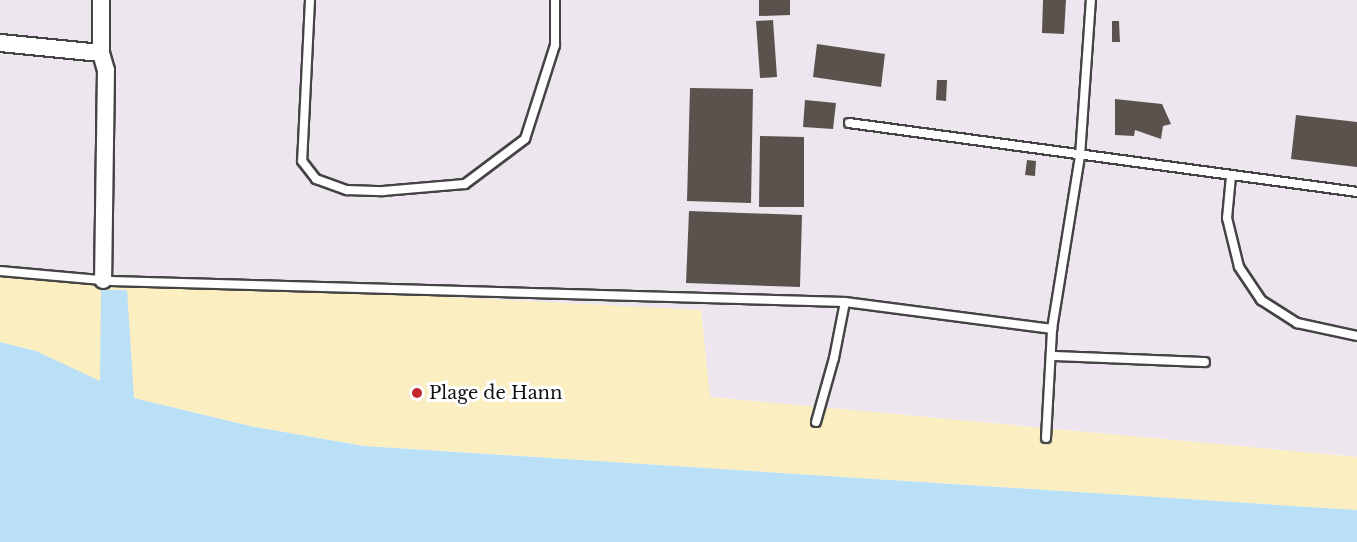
<!DOCTYPE html>
<style>
body{margin:0}
#map{position:relative;width:1357px;height:542px;overflow:hidden;background:#fffdf5;font-family:"Libre Baskerville",serif}
div>[style]{position:absolute}
[style*='--x']{left:calc(var(--x)*1px);top:calc(var(--y)*1px);width:calc(var(--w)*1px);rotate:calc(var(--a)*1deg)}
.industrial>*{inset:0;background:#eee6ef}
.sand>*{inset:0;background:#fbeec1}
.water>*{inset:0;background:#b9e0f7}
.building>*{inset:0;background:#5a524d}
.roads{filter:drop-shadow(2px 0 #444) drop-shadow(-2px 0 #444) drop-shadow(0 2px #444) drop-shadow(0 -2px #444)}
.lane>*{height:8px;margin:-4px;padding:0 4px;transform-origin:4px;border-radius:4px;background:#fff}
.street>*{height:16px;margin:-8px;padding:0 8px;transform-origin:8px;border-radius:8px;background:#fff}
.dots>*{width:16px;height:16px;translate:-50% -50%;box-sizing:border-box;border:3px solid #fff;border-radius:50%}
span{translate:-50% -50%;white-space:nowrap;text-align:center;line-height:1.15;-webkit-text-stroke:6px #fff;paint-order:stroke}
.poi-label{font-size:18px;color:#111}
.left{translate:0 -50%;text-align:left}
</style>
<div id="map">
<div class="industrial">
<div style="clip-path:polygon(0 0,1357px 0,1357px 457px,709px 397px,701px 311px,0 274px)"></div>
</div>
<div class="sand">
<div style="clip-path:polygon(0 274px,701px 310px,710px 397px,1357px 457px,1357px 510px,364px 446px,250px 426px,134px 398px,36px 351px,0 342px)"></div>
</div>
<div class="water">
<div style="clip-path:polygon(101px 290px,127px 290px,134px 398px,250px 426px,364px 446px,1357px 510px,1357px 542px,0 542px,0 342px,36px 351px,100px 381px)"></div>
</div>
<div class="building">
<div style="clip-path:polygon(759px 0,790px 0,790px 15px,759px 16px)"></div>
<div style="clip-path:polygon(1043px 0,1066px 0,1064px 34px,1042px 33px)"></div>
<div style="clip-path:polygon(773px 20px,777px 77px,760px 78px,756px 21px)"></div>
<div style="clip-path:polygon(1112px 21px,1119px 21px,1120px 42px,1112px 42px)"></div>
<div style="clip-path:polygon(817px 44px,885px 54px,881px 87px,813px 77px)"></div>
<div style="clip-path:polygon(937px 80px,947px 80px,946px 101px,936px 100px)"></div>
<div style="clip-path:polygon(690px 88px,753px 89px,751px 203px,687px 201px)"></div>
<div style="clip-path:polygon(1115px 99px,1162px 104px,1171px 124px,1163px 126px,1161px 139px,1135px 130px,1134px 136px,1115px 135px)"></div>
<div style="clip-path:polygon(805px 100px,836px 103px,833px 129px,803px 127px)"></div>
<div style="clip-path:polygon(1296px 115px,1357px 122px,1357px 167px,1291px 159px)"></div>
<div style="clip-path:polygon(760px 136px,804px 137px,804px 207px,759px 207px)"></div>
<div style="clip-path:polygon(1027px 160px,1036px 161px,1035px 176px,1025px 175px)"></div>
<div style="clip-path:polygon(689px 211px,802px 215px,800px 287px,686px 283px)"></div>
</div>
<div class="roads">
<div class="lane">
<div style="--x:310;--y:0;--w:161;--a:92.8"></div>
<div style="--x:302;--y:161;--w:23;--a:52"></div>
<div style="--x:316;--y:179;--w:33;--a:20"></div>
<div style="--x:347;--y:190;--w:36;--a:2"></div>
<div style="--x:383;--y:191;--w:82;--a:-4.9"></div>
<div style="--x:465;--y:184;--w:75;--a:-36.9"></div>
<div style="--x:525;--y:139;--w:99;--a:-72.3"></div>
<div style="--x:555;--y:45;--w:45;--a:-90"></div>
<div style="--x:849;--y:123;--w:513;--a:7.73"></div>
<div style="--x:1231;--y:176;--w:42;--a:95.4"></div>
<div style="--x:1227;--y:218;--w:50;--a:76.2"></div>
<div style="--x:1239;--y:267;--w:40;--a:56"></div>
<div style="--x:1261;--y:300;--w:43;--a:32.6"></div>
<div style="--x:1297;--y:323;--w:61;--a:12.2"></div>
<div style="--x:0;--y:271;--w:111;--a:5.1"></div>
<div style="--x:111;--y:281;--w:734;--a:1.64"></div>
<div style="--x:845;--y:302;--w:209;--a:7.4"></div>
<div style="--x:1052;--y:329;--w:175;--a:-80.8"></div>
<div style="--x:1080;--y:156;--w:156;--a:-86"></div>
<div style="--x:1053;--y:356;--w:152;--a:2.3"></div>
<div style="--x:816;--y:422;--w:66;--a:-74.3"></div>
<div style="--x:834;--y:358;--w:57;--a:-78.9"></div>
<div style="--x:1046;--y:438;--w:109;--a:-86.8"></div>
</div>
<div class="street">
<div style="--x:101;--y:0;--w:53;--a:90"></div>
<div style="--x:101;--y:53;--w:18;--a:74"></div>
<div style="--x:106;--y:70;--w:210;--a:90.8"></div>
<div style="--x:0;--y:43;--w:101;--a:5.7"></div>
</div>
</div>
<div class="dots">
<div style="left:417px;top:393px;background:#c4262e"></div>
</div>
<div class="poi-label">
<span class="left" style="left:429px;top:393px">Plage de Hann</span>
</div>
</div>
